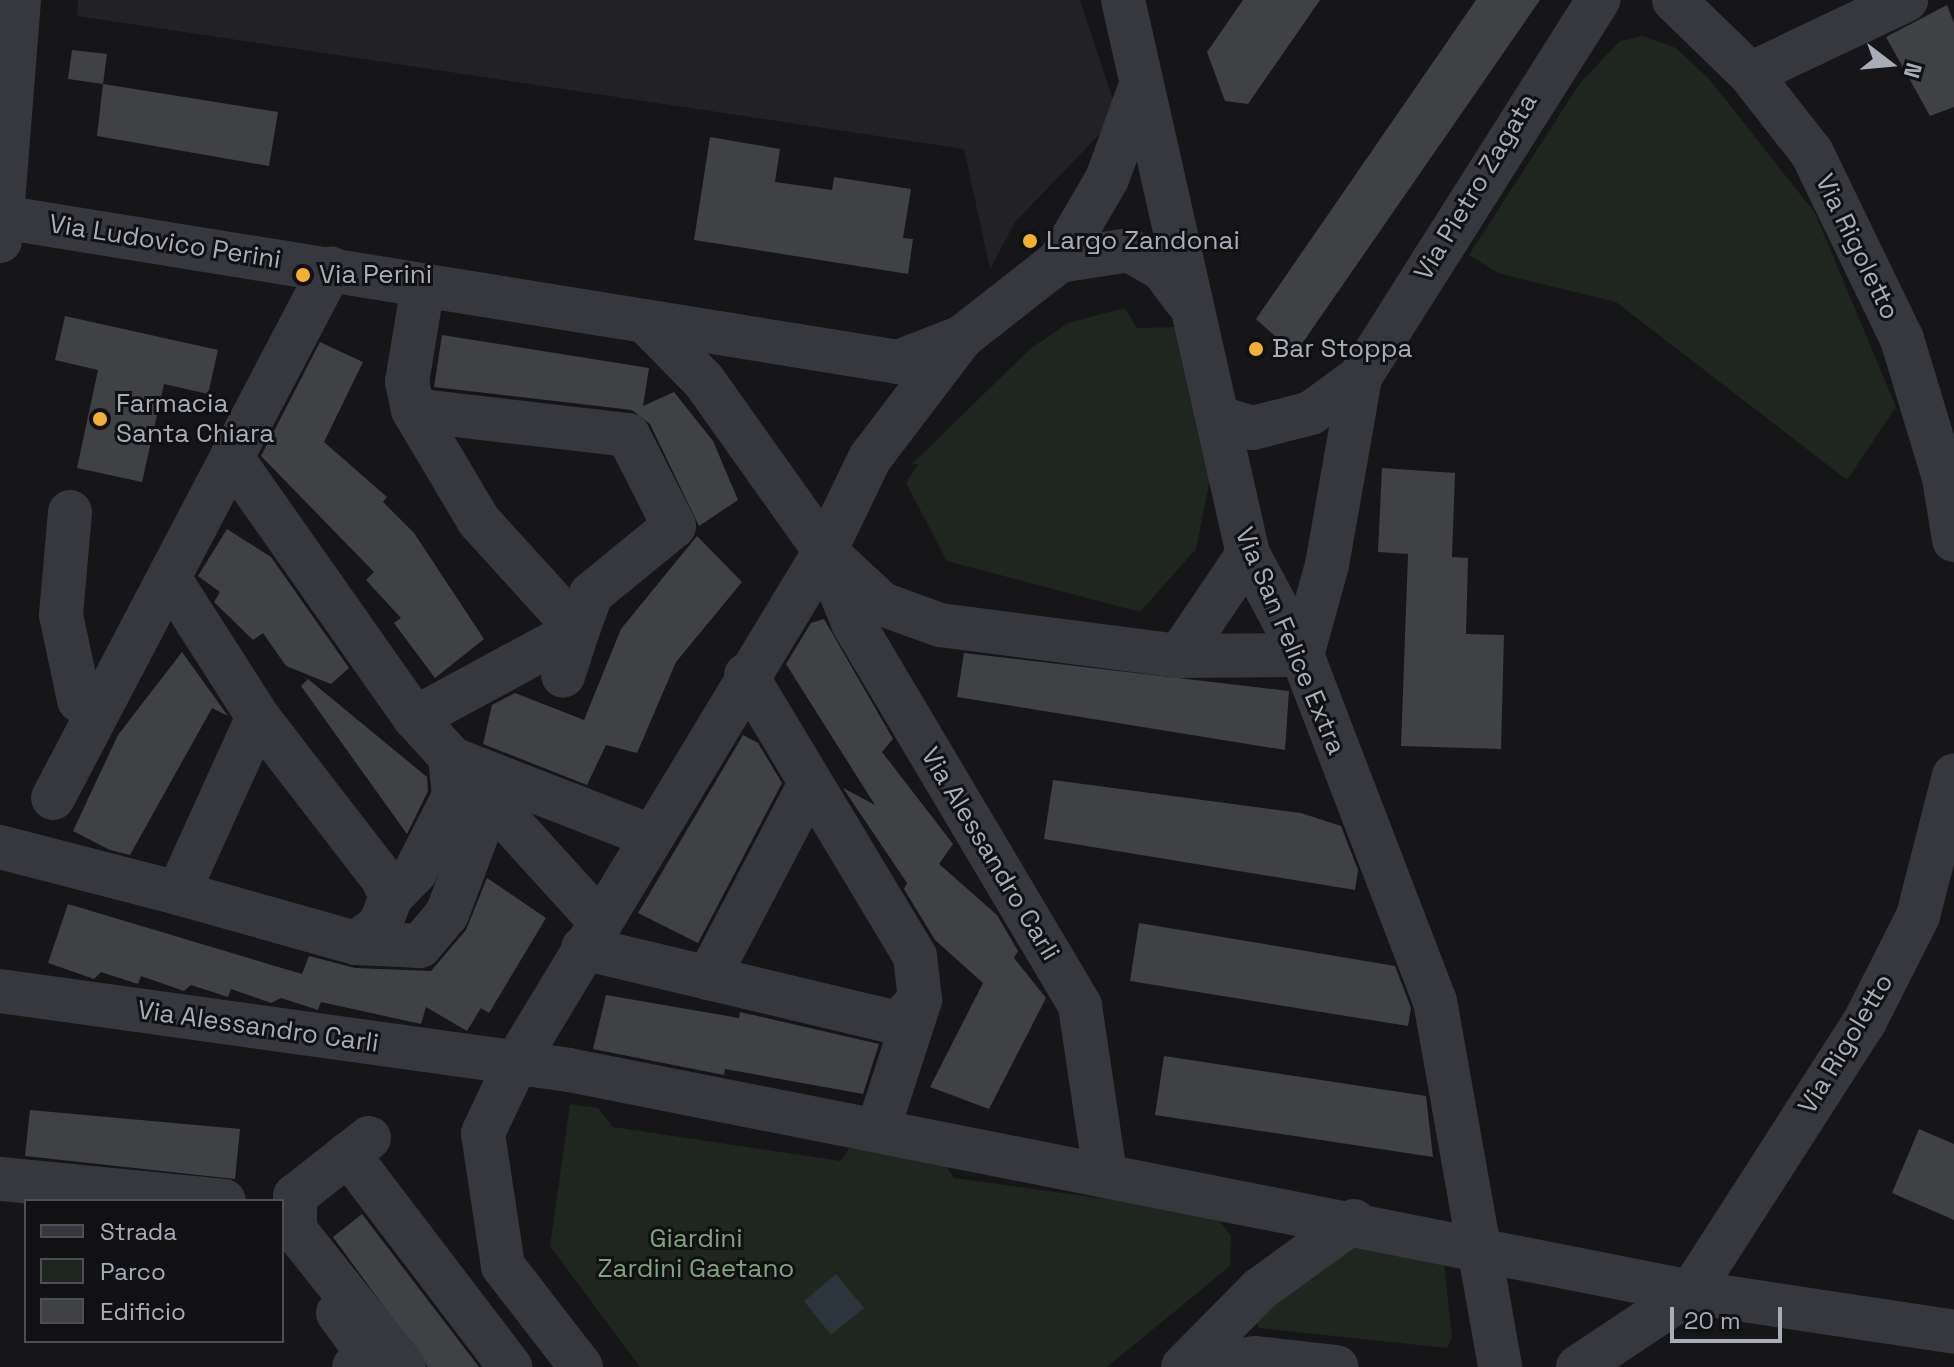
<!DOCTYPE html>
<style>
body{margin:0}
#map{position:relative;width:1954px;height:1367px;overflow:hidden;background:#161618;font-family:"Space Grotesk",sans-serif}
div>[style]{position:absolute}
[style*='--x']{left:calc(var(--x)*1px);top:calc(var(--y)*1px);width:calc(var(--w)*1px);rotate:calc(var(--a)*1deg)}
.built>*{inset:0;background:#222225}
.green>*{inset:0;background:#1e261f}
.water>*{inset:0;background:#2c353c}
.building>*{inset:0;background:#404145}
.minor>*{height:44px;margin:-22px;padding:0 22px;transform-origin:22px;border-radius:22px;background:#37383d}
.dots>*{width:22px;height:22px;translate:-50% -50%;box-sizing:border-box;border:4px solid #111113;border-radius:50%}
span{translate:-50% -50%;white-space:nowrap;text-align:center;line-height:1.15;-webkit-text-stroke:6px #111113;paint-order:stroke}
.street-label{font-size:26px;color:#a8adb8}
.poi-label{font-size:26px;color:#a8adb8}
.left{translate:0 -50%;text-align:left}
.park-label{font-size:26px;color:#7fa381}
.legend{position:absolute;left:24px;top:1199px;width:260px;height:144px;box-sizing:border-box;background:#111113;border:2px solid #4d4f55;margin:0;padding:10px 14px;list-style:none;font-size:24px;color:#a8adb8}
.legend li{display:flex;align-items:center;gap:16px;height:40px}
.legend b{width:40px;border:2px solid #4d4f55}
.north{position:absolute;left:1850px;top:24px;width:80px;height:80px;-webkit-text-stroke:6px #111113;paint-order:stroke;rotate:106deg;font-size:22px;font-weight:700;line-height:32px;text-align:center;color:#a8adb8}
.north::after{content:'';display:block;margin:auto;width:28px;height:36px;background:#a8adb8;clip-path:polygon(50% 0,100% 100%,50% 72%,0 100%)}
.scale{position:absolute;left:1670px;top:1307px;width:112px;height:36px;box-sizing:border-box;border:4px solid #a8adb8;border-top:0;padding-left:10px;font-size:24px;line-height:28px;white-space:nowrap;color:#a8adb8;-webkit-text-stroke:6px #111113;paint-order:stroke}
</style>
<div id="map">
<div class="built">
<div style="clip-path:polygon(78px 0,1080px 0,1118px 115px,1015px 222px,990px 269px,964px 149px,77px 16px)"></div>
</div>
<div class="green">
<div style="clip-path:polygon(1643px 36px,1676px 48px,1710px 80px,1815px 213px,1896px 407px,1847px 480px,1616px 302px,1498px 273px,1469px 255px,1580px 83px,1620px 41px)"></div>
<div style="clip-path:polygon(1125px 308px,1137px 328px,1183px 327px,1211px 474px,1196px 549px,1140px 612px,947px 561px,906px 483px,918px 464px,912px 464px,1030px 349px,1068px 323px)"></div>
<div style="clip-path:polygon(570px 1104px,598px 1108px,613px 1127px,841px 1161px,856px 1137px,932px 1146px,954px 1178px,1214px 1214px,1231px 1236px,1230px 1266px,1107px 1367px,640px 1367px,550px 1246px)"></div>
<div style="clip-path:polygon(1373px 1244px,1444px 1263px,1452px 1338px,1447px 1348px,1258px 1328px,1256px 1316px,1347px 1250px)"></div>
</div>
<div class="water">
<div style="clip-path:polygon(836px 1274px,864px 1308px,831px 1335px,804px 1301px)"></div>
</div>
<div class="building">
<div style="clip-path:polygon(1243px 0,1320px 0,1248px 104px,1225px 101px,1207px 52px)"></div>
<div style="clip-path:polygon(1476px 0,1540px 0,1299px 348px,1276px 337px,1256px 319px)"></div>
<div style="clip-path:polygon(1947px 5px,1954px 23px,1954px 107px,1930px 116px,1886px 37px)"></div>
<div style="clip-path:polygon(72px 50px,107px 54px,103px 84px,68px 79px)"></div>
<div style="clip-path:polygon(103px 84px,278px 112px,269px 166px,97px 136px)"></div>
<div style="clip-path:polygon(710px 137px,780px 149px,775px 182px,832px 190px,834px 177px,911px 189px,903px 238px,913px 239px,908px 274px,694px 240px)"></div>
<div style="clip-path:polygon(65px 316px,218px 350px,208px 394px,164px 384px,142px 482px,77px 468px,98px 370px,55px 360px)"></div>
<div style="clip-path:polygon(442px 335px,649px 368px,643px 406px,674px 392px,713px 441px,738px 500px,699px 526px,650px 424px,632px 410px,434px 387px)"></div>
<div style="clip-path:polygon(320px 342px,363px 362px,324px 442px,387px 497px,383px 502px,414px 533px,484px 639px,435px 678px,394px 623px,401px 618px,366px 580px,374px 572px,261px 456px)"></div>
<div style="clip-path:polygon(1382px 468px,1455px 473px,1452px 557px,1468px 558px,1466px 634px,1504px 635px,1501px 749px,1401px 746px,1408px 554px,1378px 552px)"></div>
<div style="clip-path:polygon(227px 529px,271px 557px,349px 668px,331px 684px,286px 666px,263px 633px,253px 640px,214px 602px,220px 592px,198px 576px)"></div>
<div style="clip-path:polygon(697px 536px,742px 582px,676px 662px,637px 753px,606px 745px,587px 785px,483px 744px,492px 705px,515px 693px,584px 720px,621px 629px)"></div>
<div style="clip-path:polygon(824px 619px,893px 739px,882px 752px,953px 844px,939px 864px,997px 915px,1018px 951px,1014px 958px,1046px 998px,989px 1109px,930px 1087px,983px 983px,935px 940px,904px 889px,907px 883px,843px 788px,875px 805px,786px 664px,811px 623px)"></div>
<div style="clip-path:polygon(182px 652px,228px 716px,212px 708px,130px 855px,110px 850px,73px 831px,118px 735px)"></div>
<div style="clip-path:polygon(964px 653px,1289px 691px,1285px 750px,957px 697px)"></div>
<div style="clip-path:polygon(308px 679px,427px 777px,428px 791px,407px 834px,301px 686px)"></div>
<div style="clip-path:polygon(743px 735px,758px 743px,782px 783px,698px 943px,638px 913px)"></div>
<div style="clip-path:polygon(1053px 780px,1301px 813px,1341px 826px,1358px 870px,1355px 890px,1044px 839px)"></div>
<div style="clip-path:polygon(487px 878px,546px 918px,489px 1013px,481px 1008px,467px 1031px,426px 1007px,421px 1024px,321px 1002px,318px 1010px,281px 998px,271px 1003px,231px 989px,228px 997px,191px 985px,184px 991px,141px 976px,138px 984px,101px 972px,94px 979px,48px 963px,68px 904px,302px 974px,309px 956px,355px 968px,431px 971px,466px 930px)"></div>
<div style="clip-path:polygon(1139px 923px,1395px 966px,1411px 1008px,1408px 1026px,1130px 981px)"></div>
<div style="clip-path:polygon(606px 995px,739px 1018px,740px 1012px,879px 1044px,863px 1094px,725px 1069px,724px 1075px,593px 1049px)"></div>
<div style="clip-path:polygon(1164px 1056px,1426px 1096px,1433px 1157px,1155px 1115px)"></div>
<div style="clip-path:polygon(30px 1110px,240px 1129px,235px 1179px,25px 1156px)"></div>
<div style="clip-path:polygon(1919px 1129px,1954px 1144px,1954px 1220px,1892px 1193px)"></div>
<div style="clip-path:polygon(362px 1214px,479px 1367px,428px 1367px,333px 1237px)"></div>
</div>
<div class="minor">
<div style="--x:1123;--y:0;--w:568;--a:77.29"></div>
<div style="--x:1248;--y:554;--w:115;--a:61.9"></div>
<div style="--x:1302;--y:655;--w:371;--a:69"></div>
<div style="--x:1435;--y:1001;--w:372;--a:79.9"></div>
<div style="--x:1674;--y:0;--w:106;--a:44.2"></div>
<div style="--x:1750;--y:74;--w:100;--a:51.9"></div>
<div style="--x:1812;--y:153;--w:207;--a:64.2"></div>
<div style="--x:1902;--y:339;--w:145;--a:73.2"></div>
<div style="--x:1944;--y:478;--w:63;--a:80.8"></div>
<div style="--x:1750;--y:74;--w:173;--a:-25.4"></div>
<div style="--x:1;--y:217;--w:909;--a:9.18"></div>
<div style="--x:898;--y:362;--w:69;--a:-21.3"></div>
<div style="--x:0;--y:241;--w:242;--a:-85.5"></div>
<div style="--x:1059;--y:261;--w:71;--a:-8.9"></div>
<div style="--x:1129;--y:250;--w:39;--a:30"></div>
<div style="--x:1163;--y:270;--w:38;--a:53"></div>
<div style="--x:647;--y:323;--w:81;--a:45.5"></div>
<div style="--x:704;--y:381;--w:209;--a:54.6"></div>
<div style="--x:825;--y:551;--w:78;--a:42.9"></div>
<div style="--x:882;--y:604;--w:62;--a:19.9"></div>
<div style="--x:940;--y:625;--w:241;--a:7.4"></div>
<div style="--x:1179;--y:656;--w:123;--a:-0.5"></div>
<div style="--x:413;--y:410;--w:129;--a:59.3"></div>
<div style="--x:479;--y:521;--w:147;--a:47.8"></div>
<div style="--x:578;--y:630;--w:48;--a:108.1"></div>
<div style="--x:1220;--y:418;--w:34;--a:17"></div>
<div style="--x:1253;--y:428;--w:60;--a:-14.5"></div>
<div style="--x:1311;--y:413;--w:61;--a:-36.3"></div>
<div style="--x:232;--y:458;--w:318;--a:54.9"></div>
<div style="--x:415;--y:718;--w:275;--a:47.7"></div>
<div style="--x:70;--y:512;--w:103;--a:95"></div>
<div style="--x:61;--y:615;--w:87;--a:78"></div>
<div style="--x:79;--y:700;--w:21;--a:29"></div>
<div style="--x:828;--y:561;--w:67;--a:68"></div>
<div style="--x:853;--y:623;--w:445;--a:59.3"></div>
<div style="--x:1080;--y:1006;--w:169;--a:81.5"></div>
<div style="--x:1302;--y:655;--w:93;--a:-74.5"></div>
<div style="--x:1327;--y:565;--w:191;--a:-80"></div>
<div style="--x:1360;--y:377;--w:446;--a:-57.7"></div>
<div style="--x:1179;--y:656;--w:123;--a:-55.9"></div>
<div style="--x:746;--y:675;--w:328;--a:59"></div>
<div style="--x:915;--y:956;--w:44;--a:83.5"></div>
<div style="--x:920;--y:1000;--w:136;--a:108"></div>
<div style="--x:415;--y:718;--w:185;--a:-28.4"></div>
<div style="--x:578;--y:630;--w:38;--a:-70"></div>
<div style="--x:591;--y:594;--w:107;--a:-39.3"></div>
<div style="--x:674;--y:526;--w:102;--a:-116.8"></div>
<div style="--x:628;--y:435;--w:216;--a:-173.4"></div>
<div style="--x:413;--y:410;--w:29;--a:-102"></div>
<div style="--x:407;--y:382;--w:98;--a:-80.6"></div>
<div style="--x:53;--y:798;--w:598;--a:-62.32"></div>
<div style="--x:0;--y:847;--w:184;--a:14.5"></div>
<div style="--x:178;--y:893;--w:193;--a:-65.6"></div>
<div style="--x:258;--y:717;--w:165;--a:-122.6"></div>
<div style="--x:178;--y:893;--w:185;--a:15.7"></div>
<div style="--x:356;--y:943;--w:30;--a:-37"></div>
<div style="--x:380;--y:925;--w:30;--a:-69"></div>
<div style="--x:391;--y:897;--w:20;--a:-114"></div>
<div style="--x:383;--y:879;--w:205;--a:-127.7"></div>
<div style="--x:391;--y:897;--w:35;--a:-46"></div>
<div style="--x:415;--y:872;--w:85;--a:-62.8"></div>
<div style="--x:454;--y:796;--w:38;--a:-96"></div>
<div style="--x:450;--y:758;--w:215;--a:21.3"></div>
<div style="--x:356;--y:943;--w:64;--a:2.7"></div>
<div style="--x:420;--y:946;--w:42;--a:-49.8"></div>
<div style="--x:447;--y:914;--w:120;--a:-69.4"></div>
<div style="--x:583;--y:948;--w:323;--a:13.4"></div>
<div style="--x:897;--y:1023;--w:33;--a:-45"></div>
<div style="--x:708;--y:978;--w:217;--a:-62.3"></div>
<div style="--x:0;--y:991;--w:574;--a:7.9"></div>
<div style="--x:569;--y:1070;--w:1144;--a:11.19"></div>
<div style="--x:1691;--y:1292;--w:266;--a:8.6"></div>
<div style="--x:369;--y:1138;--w:94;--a:141.9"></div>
<div style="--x:295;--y:1196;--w:34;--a:90"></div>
<div style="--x:295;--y:1230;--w:175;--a:51.5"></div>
<div style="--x:348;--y:1154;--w:268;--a:52.7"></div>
<div style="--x:0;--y:1179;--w:225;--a:5.6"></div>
<div style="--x:338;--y:1313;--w:51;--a:53.8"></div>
<div style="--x:368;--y:1354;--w:19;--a:137"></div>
<div style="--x:581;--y:1367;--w:128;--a:-127.7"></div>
<div style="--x:503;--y:1266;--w:134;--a:-98.6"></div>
<div style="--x:483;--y:1133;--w:80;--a:-64.7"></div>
<div style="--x:517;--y:1061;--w:596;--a:-58.87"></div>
<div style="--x:825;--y:551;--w:103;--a:-64.2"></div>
<div style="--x:870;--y:458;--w:152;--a:-52.8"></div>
<div style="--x:962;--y:337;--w:123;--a:-38.1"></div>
<div style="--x:1059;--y:261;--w:95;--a:-59.7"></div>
<div style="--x:1107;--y:179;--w:100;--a:-70.1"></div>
<div style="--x:1183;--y:1367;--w:110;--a:-45.4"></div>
<div style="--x:1260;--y:1289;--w:116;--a:-35.9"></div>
<div style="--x:1197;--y:1367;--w:59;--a:-8.8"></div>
<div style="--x:1255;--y:1358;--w:82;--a:6.3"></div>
<div style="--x:1578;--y:1367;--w:136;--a:-33.6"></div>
<div style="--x:1691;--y:1292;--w:320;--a:-57.3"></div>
<div style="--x:1864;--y:1023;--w:120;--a:-63.2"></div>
<div style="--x:1918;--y:916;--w:145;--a:-75.6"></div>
</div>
<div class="dots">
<div style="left:1030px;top:241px;background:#f2b134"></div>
<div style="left:303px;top:275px;background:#f2b134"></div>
<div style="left:1256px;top:349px;background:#f2b134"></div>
<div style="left:100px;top:419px;background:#f2b134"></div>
</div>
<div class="street-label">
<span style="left:1476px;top:187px;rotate:-59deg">Via Pietro Zagata</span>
<span style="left:165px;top:242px;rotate:9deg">Via Ludovico Perini</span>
<span style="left:1857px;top:247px;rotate:64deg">Via Rigoletto</span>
<span style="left:1290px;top:641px;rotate:67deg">Via San Felice Extra</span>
<span style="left:990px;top:854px;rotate:59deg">Via Alessandro Carli</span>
<span style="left:258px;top:1027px;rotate:8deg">Via Alessandro Carli</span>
<span style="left:1846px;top:1044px;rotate:-59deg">Via Rigoletto</span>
</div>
<div class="poi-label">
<span class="left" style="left:1046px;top:241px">Largo Zandonai</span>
<span class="left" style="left:319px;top:275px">Via Perini</span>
<span class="left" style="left:1272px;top:349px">Bar Stoppa</span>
<span class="left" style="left:116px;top:419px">Farmacia<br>Santa Chiara</span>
</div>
<div class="park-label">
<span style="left:696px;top:1254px">Giardini<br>Zardini Gaetano</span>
</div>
<ul class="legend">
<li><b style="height:10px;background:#37383d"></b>Strada</li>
<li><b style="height:22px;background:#1e261f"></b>Parco</li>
<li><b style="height:22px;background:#404145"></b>Edificio</li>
</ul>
<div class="north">N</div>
<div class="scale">20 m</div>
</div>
